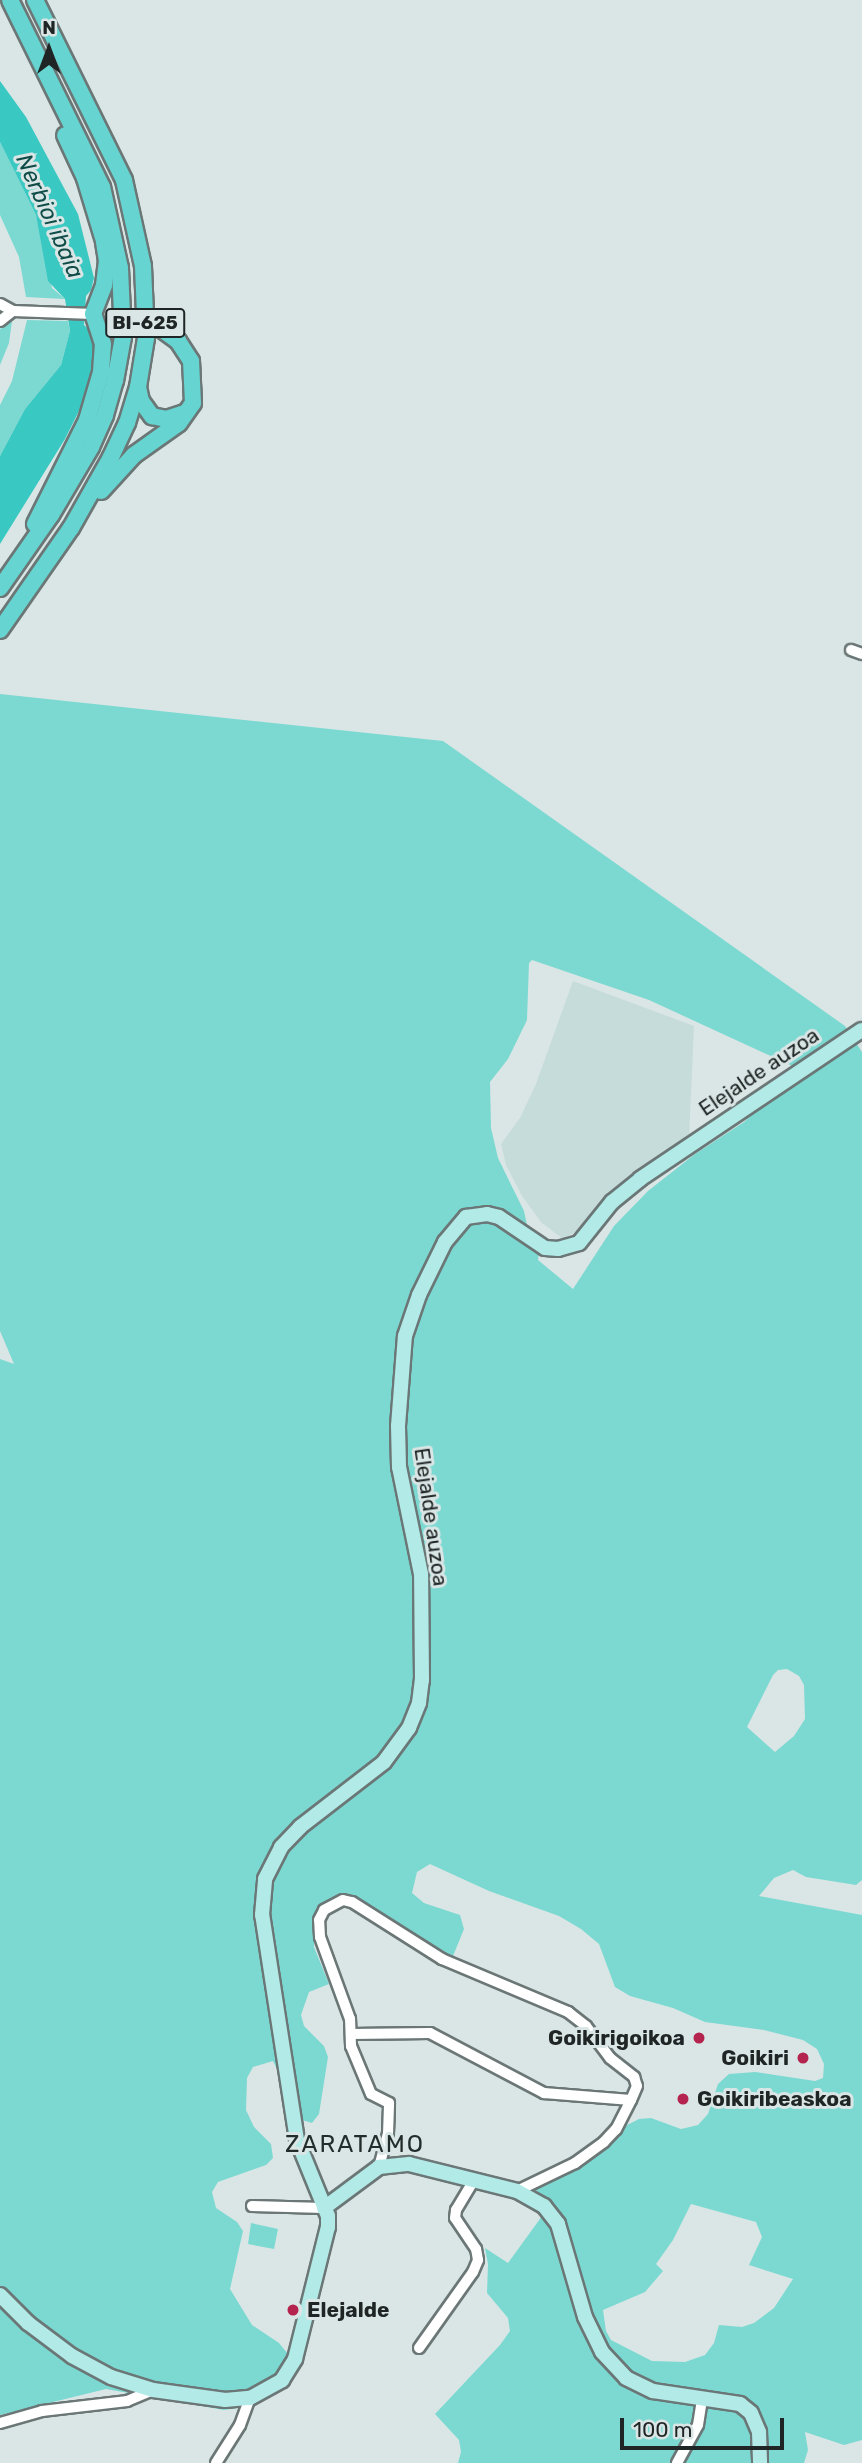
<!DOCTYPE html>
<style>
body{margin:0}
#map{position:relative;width:862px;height:2463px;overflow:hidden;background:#d9e6e5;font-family:Rubik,sans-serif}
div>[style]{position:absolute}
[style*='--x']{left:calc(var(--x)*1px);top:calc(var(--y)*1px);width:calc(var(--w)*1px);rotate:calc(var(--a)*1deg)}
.built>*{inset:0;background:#c6dcda}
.green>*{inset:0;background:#7cd9d2}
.water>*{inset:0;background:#3ac9c2}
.primary-tunnel>*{height:16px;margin-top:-8px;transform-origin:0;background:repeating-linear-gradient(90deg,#b4bfbe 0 16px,transparent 0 24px)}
.roads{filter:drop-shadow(2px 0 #6b7776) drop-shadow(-2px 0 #6b7776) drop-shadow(0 2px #6b7776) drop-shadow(0 -2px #6b7776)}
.street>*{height:10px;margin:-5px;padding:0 5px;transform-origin:5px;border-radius:5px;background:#fff}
.secondary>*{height:14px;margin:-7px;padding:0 7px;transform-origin:7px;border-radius:7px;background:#b2eae8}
.primary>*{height:16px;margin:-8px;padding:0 8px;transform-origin:8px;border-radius:8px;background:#66d4d0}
.dots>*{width:19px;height:19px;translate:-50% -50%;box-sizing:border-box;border:4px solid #d9e6e5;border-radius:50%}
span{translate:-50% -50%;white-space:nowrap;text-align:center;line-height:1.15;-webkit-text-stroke:6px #d9e6e5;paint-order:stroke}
.shield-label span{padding:2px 5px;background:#d9e6e5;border:2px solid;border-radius:5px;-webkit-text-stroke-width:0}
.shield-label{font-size:19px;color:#1f2424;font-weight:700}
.street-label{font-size:21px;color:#1f2424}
.poi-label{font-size:21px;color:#1f2424;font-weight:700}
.right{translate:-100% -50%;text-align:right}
.left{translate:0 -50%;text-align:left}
.water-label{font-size:23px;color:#104d49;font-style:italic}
.quarter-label{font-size:24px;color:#222c2b;letter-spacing:2px}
.north{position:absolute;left:14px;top:14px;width:70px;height:70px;-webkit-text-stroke:5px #d9e6e5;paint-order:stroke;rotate:0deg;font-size:19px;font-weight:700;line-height:28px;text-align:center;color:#1f2424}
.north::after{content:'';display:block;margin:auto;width:24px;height:32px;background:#1f2424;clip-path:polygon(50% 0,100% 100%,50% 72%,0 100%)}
.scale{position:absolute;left:620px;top:2418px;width:164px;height:32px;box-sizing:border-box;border:4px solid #1f2424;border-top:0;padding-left:9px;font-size:21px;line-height:24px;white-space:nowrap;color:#1f2424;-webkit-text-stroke:5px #d9e6e5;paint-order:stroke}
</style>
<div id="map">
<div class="built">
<div style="clip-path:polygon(573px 981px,694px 1026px,689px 1138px,636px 1170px,584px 1227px,563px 1239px,541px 1222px,522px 1196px,506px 1165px,501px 1144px,520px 1118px,536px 1084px)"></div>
</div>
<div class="green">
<div style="clip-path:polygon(0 142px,36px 215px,52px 288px,65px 299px,26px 297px,19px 257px,0 215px)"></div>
<div style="clip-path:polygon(27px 320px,68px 321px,70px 331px,61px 365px,25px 409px,0 456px,0 405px,12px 381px)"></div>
<div style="clip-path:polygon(12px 321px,9px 343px,0 365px,0 329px)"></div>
<div style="clip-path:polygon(evenodd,0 694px,443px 741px,845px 1026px,862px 1052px,862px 1880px,856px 1885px,806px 1877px,793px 1870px,774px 1878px,759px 1896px,862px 1915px,862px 2440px,844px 2445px,805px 2432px,808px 2450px,804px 2463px,458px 2463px,461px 2452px,459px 2440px,435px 2414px,500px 2345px,510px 2331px,508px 2318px,487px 2293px,488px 2264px,485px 2248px,508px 2263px,550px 2205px,530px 2184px,542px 2180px,613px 2132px,639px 2119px,651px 2118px,681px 2129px,698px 2125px,708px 2114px,718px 2084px,729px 2074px,755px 2072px,815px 2081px,823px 2078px,824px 2064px,817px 2049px,803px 2040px,764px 2030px,705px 2022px,673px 2008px,630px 1996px,615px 1987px,599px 1944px,581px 1929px,559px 1916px,489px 1891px,430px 1864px,417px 1872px,412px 1893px,424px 1903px,460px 1915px,464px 1929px,453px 1956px,448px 1960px,384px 1917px,342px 1895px,315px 1920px,314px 1947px,329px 1984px,309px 1992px,301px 2015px,304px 2026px,324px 2046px,328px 2057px,319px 2114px,312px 2123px,302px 2120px,273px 2061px,253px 2067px,247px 2078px,246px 2110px,254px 2127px,271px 2144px,273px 2158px,266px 2165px,218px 2182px,212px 2192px,216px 2208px,237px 2222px,243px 2231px,230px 2289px,252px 2325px,279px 2343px,288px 2354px,283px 2382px,274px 2394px,252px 2406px,224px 2410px,106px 2389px,0 2415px,0 1359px,14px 1364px,0 1331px,0 694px,532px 960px,649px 1000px,801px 1070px,744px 1122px,695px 1154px,648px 1191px,614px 1226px,573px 1289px,538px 1260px,541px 1239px,527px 1225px,524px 1211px,498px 1158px,491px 1128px,490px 1082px,508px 1059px,527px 1020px,529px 963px,532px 960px,0 694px,787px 1669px,799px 1676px,804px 1685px,805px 1719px,794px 1736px,775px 1752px,747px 1727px,773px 1675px,778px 1670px,787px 1669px,0 694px,691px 2204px,756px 2222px,762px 2237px,749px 2265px,793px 2279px,774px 2308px,754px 2323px,742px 2327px,719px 2325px,714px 2343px,705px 2355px,685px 2362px,652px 2361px,611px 2340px,606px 2331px,603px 2310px,645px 2292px,663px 2271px,656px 2264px,673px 2240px,691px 2204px)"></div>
<div style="clip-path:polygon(251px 2223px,278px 2229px,274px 2249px,248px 2244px)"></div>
</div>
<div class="water">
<div style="clip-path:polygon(0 81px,26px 117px,78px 214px,94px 278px,91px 290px,86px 296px,84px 325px,93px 333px,97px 349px,84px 401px,65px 439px,0 544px,0 456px,25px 409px,61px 365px,70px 331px,65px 299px,48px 281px,36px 215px,0 142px)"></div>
</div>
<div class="primary-tunnel">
<div style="--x:116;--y:314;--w:32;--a:9"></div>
</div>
<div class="roads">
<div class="street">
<div style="--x:0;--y:304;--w:15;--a:28"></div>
<div style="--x:13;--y:311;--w:80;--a:2.1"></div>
<div style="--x:0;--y:321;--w:16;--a:-38"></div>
<div style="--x:851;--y:650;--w:12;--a:20"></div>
<div style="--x:351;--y:2034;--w:79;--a:-0.7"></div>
<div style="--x:430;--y:2033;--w:129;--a:27.8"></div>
<div style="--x:544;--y:2093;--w:87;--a:4.6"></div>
<div style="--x:379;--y:2167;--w:34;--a:-75"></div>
<div style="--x:388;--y:2134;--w:31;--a:-88"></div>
<div style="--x:389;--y:2103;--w:20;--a:-153"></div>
<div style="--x:371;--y:2094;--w:52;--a:-112.6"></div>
<div style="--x:351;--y:2046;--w:27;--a:-92"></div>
<div style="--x:350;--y:2019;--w:87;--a:-110.1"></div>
<div style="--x:320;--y:1937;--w:17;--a:-93"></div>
<div style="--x:319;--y:1920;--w:11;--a:-63"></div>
<div style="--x:324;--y:1910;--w:21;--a:-28"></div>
<div style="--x:343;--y:1900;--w:9;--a:13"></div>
<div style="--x:352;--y:1902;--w:107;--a:32.3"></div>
<div style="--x:442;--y:1959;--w:137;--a:22.8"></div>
<div style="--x:568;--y:2012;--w:23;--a:38"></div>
<div style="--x:586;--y:2026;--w:40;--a:53"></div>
<div style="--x:610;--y:2058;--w:31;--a:38"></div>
<div style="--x:634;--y:2077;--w:9;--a:72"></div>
<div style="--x:637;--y:2086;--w:15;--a:113"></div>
<div style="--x:631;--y:2100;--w:33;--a:117"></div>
<div style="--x:616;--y:2129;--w:18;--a:133"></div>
<div style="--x:604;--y:2142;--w:36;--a:144"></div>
<div style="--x:575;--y:2163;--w:64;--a:154.2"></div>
<div style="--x:252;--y:2206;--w:72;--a:1.6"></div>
<div style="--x:419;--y:2348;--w:93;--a:-54.6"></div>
<div style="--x:473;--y:2272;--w:13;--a:-67"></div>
<div style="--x:478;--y:2260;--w:11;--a:-100"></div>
<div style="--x:476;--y:2249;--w:37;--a:-124"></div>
<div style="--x:455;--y:2218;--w:8;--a:-83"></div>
<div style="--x:456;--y:2210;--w:35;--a:-59"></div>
<div style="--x:0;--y:2423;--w:44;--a:-15.9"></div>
<div style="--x:42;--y:2411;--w:86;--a:-6.7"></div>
<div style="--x:127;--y:2401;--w:28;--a:-23"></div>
<div style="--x:216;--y:2463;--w:45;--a:-57.7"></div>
<div style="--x:240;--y:2425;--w:29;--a:-70"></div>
<div style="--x:677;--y:2463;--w:43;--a:-61.1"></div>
<div style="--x:698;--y:2425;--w:25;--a:-81"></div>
</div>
<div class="secondary">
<div style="--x:324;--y:2208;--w:69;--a:-36.7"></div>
<div style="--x:379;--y:2167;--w:30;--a:-6"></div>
<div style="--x:409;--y:2164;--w:111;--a:14"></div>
<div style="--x:517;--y:2191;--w:31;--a:29"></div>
<div style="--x:544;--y:2206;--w:23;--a:52"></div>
<div style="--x:558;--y:2224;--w:97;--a:73.8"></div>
<div style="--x:585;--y:2317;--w:39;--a:64"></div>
<div style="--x:602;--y:2352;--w:35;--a:47"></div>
<div style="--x:626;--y:2378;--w:30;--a:26"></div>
<div style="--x:653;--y:2391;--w:88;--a:8.5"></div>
<div style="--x:740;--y:2404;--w:14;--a:39"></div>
<div style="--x:751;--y:2413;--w:21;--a:67"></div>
<div style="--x:759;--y:2432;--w:31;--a:88"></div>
<div style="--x:0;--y:2295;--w:40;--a:45"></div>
<div style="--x:28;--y:2323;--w:55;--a:36.9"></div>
<div style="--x:72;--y:2356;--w:44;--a:28.3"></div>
<div style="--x:111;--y:2377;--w:44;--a:17.2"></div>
<div style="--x:153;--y:2390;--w:73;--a:7.9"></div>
<div style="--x:225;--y:2400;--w:25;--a:-5"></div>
<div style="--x:250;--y:2398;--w:37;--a:-29"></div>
<div style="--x:282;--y:2380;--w:25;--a:-58"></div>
<div style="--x:295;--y:2359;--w:136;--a:-76"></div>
<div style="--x:328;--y:2227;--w:11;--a:-90"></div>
<div style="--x:328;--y:2216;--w:82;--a:-112.2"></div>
<div style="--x:297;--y:2140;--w:228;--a:-98.8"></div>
<div style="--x:262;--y:1915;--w:36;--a:-85"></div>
<div style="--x:265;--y:1879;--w:36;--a:-63"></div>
<div style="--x:281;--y:1847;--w:28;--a:-46"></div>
<div style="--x:300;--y:1827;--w:106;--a:-37.7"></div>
<div style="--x:384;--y:1762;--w:42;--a:-53.7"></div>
<div style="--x:409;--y:1728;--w:27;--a:-68"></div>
<div style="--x:419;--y:1703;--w:23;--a:-83"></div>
<div style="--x:422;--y:1680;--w:106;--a:-90.5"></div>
<div style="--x:421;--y:1574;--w:109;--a:-101.6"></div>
<div style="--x:399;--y:1467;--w:41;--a:-91.4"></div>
<div style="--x:398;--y:1426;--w:90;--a:-85.6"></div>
<div style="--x:405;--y:1336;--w:43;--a:-71.1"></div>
<div style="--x:419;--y:1295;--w:59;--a:-63.9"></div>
<div style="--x:445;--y:1242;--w:33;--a:-50"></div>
<div style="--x:466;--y:1217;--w:21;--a:-8"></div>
<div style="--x:487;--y:1214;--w:12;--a:14"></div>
<div style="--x:499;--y:1217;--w:55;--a:34"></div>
<div style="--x:545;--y:1248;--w:13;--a:4"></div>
<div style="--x:558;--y:1249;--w:22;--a:-16"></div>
<div style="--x:579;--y:1243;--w:53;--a:-51.2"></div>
<div style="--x:612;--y:1202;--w:36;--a:-39"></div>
<div style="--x:640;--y:1179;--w:267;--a:-33.9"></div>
</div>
<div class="primary">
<div style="--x:138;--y:387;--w:14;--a:78"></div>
<div style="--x:141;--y:401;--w:19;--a:54"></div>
<div style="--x:152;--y:416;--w:14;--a:12"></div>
<div style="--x:166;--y:419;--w:20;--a:-18"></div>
<div style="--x:101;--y:491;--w:49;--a:-47.5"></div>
<div style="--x:134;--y:455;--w:55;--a:-35.4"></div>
<div style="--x:179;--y:423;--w:24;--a:-55"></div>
<div style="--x:193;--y:403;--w:42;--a:-92.7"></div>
<div style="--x:191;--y:361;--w:24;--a:-123"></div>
<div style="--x:178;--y:341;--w:37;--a:-144"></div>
<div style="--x:35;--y:524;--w:116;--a:-63.4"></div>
<div style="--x:87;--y:420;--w:50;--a:-73.7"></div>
<div style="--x:101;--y:372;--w:28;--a:-86"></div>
<div style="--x:103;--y:344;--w:32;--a:-108"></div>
<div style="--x:93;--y:314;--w:31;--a:-69"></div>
<div style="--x:104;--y:285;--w:24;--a:-83"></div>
<div style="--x:107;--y:261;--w:20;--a:-99"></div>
<div style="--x:104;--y:241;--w:66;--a:-106.8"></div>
<div style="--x:85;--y:178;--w:47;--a:-114.9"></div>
<div style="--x:0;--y:588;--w:89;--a:-55.1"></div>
<div style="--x:51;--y:515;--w:79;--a:-59.5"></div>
<div style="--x:91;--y:447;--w:35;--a:-66"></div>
<div style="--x:105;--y:415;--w:35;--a:-74"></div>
<div style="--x:115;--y:381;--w:45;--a:-79.7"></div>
<div style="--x:123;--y:337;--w:69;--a:-92.5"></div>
<div style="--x:120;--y:268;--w:83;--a:-102.5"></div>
<div style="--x:102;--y:187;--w:208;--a:-116.2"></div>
<div style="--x:0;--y:630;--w:124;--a:-55.2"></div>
<div style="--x:71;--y:528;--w:81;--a:-60.6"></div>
<div style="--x:111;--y:457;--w:38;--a:-65"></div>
<div style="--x:127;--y:423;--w:38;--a:-73"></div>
<div style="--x:138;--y:387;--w:50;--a:-80.7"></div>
<div style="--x:146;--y:338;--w:72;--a:-92.4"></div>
<div style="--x:143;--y:266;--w:88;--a:-102.5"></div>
<div style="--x:124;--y:180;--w:201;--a:-116.3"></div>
</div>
</div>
<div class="dots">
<div style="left:699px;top:2038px;background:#b4244f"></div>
<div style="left:803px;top:2058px;background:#b4244f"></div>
<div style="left:683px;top:2099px;background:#b4244f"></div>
<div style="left:293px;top:2310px;background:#b4244f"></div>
</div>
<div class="shield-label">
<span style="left:145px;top:323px">BI-625</span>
</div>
<div class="street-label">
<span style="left:759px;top:1072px;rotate:-34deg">Elejalde auzoa</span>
<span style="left:431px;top:1517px;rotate:82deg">Elejalde auzoa</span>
</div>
<div class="poi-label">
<span class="right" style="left:685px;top:2038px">Goikirigoikoa</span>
<span class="right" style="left:789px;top:2058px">Goikiri</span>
<span class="left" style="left:697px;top:2099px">Goikiribeaskoa</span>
<span class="left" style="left:307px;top:2310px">Elejalde</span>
</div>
<div class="water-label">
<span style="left:50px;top:216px;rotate:66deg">Nerbioi ibaia</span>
</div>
<div class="quarter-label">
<span style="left:355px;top:2145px">ZARATAMO</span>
</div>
<div class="north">N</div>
<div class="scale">100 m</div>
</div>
